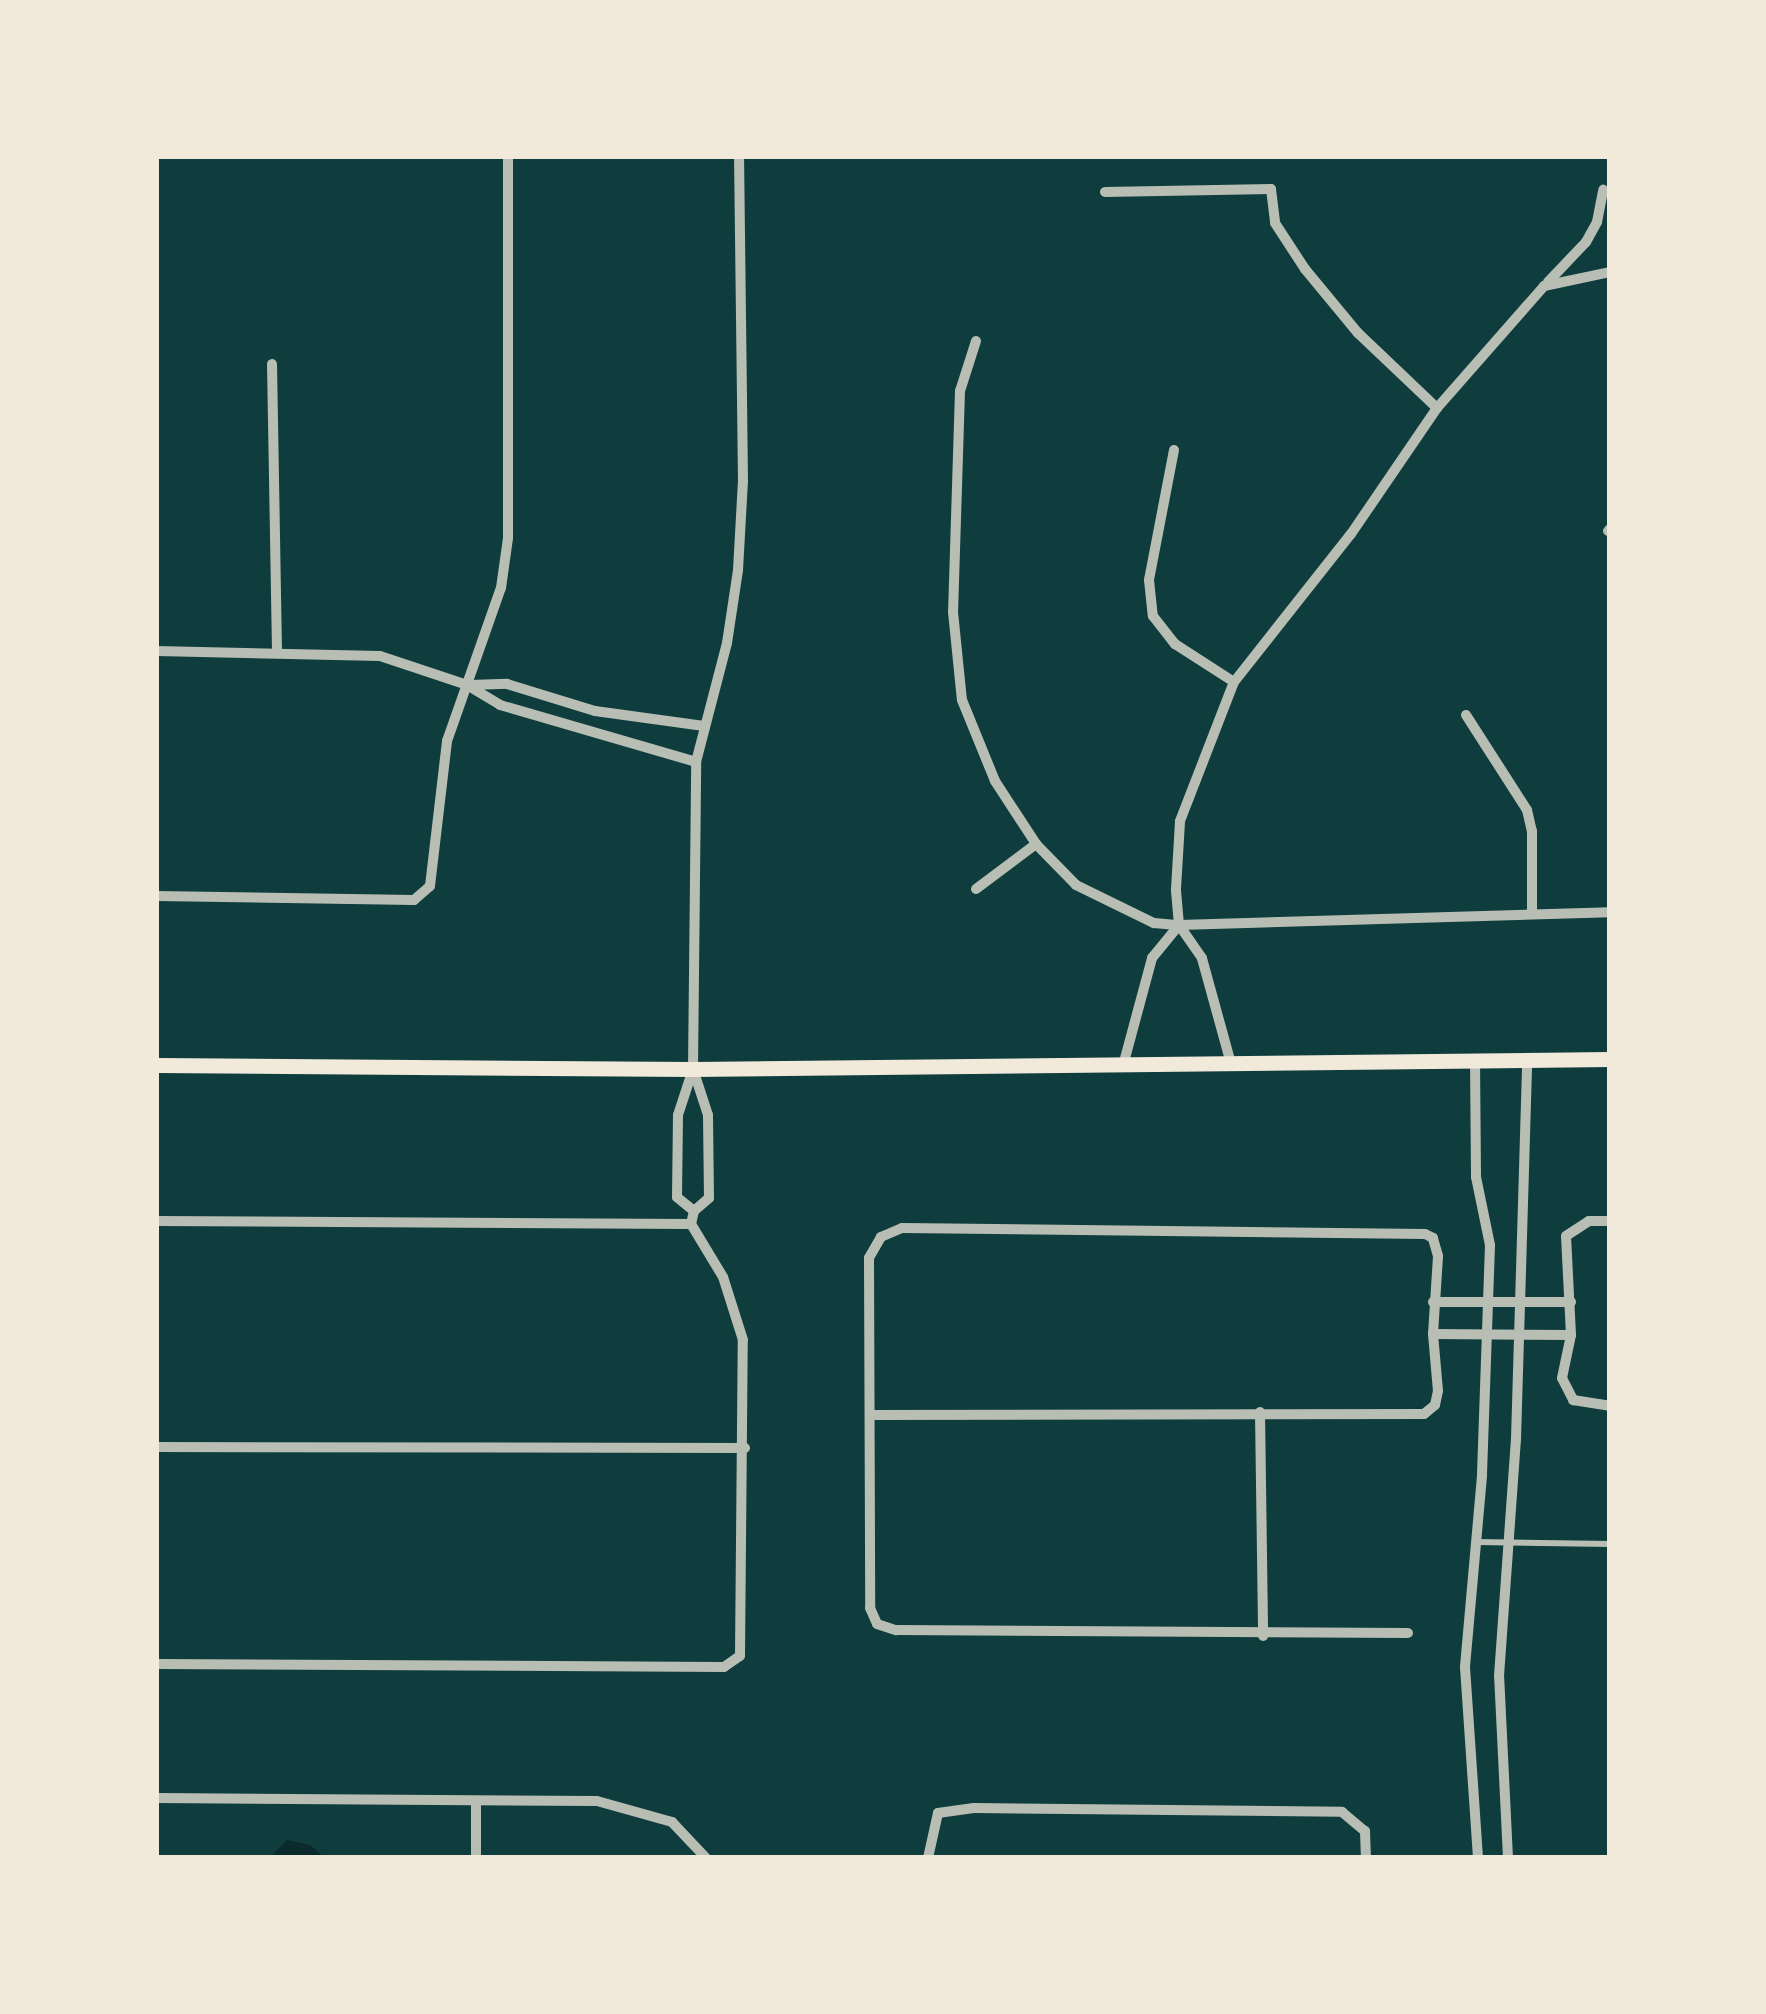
<!DOCTYPE html>
<style>
body{margin:0}
#map{position:relative;width:1766px;height:2014px;overflow:hidden;background:#0f3d3e;font-family:"PT Sans Narrow",sans-serif}
div>[style]{position:absolute}
[style*='--x']{left:calc(var(--x)*1px);top:calc(var(--y)*1px);width:calc(var(--w)*1px);rotate:calc(var(--a)*1deg)}
.water>*{inset:0;background:#0a2a2b}
.service>*{height:6px;margin:-3px;padding:0 3px;transform-origin:3px;border-radius:3px;background:#b8beb3}
.minor>*{height:10px;margin:-5px;padding:0 5px;transform-origin:5px;border-radius:5px;background:#b8beb3}
.secondary>*{height:15px;margin:-7.5px;padding:0 7.5px;transform-origin:7.5px;border-radius:7.5px;background:#f1e9da}
span{translate:-50% -50%;white-space:nowrap;text-align:center;line-height:1.15;-webkit-text-stroke:10px #f1e9da;paint-order:stroke}
.frame{position:absolute;inset:0;border:159px solid #f1e9da;pointer-events:none}
</style>
<div id="map">
<div class="water">
<div style="clip-path:polygon(287px 1840px,310px 1845px,325px 1858px,270px 1858px)"></div>
</div>
<div class="service">
<div style="--x:1476;--y:1542;--w:134;--a:0.9"></div>
</div>
<div class="minor">
<div style="--x:1105;--y:192;--w:166;--a:-1"></div>
<div style="--x:1271;--y:189;--w:34;--a:83"></div>
<div style="--x:1275;--y:223;--w:55;--a:56.9"></div>
<div style="--x:1305;--y:269;--w:83;--a:50.4"></div>
<div style="--x:1358;--y:333;--w:109;--a:43.5"></div>
<div style="--x:1548;--y:282;--w:55;--a:-46.5"></div>
<div style="--x:1586;--y:242;--w:23;--a:-61"></div>
<div style="--x:1597;--y:222;--w:33;--a:-79"></div>
<div style="--x:976;--y:341;--w:52;--a:107.7"></div>
<div style="--x:960;--y:391;--w:221;--a:91.8"></div>
<div style="--x:953;--y:612;--w:88;--a:84.2"></div>
<div style="--x:962;--y:700;--w:87;--a:67.8"></div>
<div style="--x:995;--y:781;--w:75;--a:56.9"></div>
<div style="--x:1036;--y:844;--w:57;--a:45.7"></div>
<div style="--x:1076;--y:885;--w:87;--a:26"></div>
<div style="--x:1154;--y:923;--w:25;--a:5"></div>
<div style="--x:1179;--y:925;--w:431;--a:-1.7"></div>
<div style="--x:272;--y:364;--w:287;--a:89"></div>
<div style="--x:1174;--y:450;--w:132;--a:100.9"></div>
<div style="--x:1149;--y:580;--w:36;--a:84"></div>
<div style="--x:1153;--y:616;--w:36;--a:52"></div>
<div style="--x:1175;--y:644;--w:70;--a:32.8"></div>
<div style="--x:1608;--y:531;--w:3;--a:-45"></div>
<div style="--x:156;--y:651;--w:224;--a:1.3"></div>
<div style="--x:380;--y:656;--w:92;--a:18.4"></div>
<div style="--x:467;--y:685;--w:39;--a:31"></div>
<div style="--x:500;--y:705;--w:204;--a:16.2"></div>
<div style="--x:470;--y:685;--w:37;--a:-2"></div>
<div style="--x:507;--y:684;--w:92;--a:17.1"></div>
<div style="--x:595;--y:711;--w:110;--a:7.8"></div>
<div style="--x:1466;--y:715;--w:113;--a:57.3"></div>
<div style="--x:1527;--y:810;--w:22;--a:77"></div>
<div style="--x:1532;--y:831;--w:82;--a:90"></div>
<div style="--x:976;--y:889;--w:75;--a:-36.9"></div>
<div style="--x:156;--y:896;--w:258;--a:0.9"></div>
<div style="--x:414;--y:900;--w:21;--a:-41"></div>
<div style="--x:430;--y:886;--w:146;--a:-83.3"></div>
<div style="--x:447;--y:741;--w:162;--a:-70.6"></div>
<div style="--x:501;--y:588;--w:50;--a:-82"></div>
<div style="--x:508;--y:538;--w:382;--a:-90"></div>
<div style="--x:1230;--y:1060;--w:106;--a:-105.4"></div>
<div style="--x:1202;--y:958;--w:40;--a:-124.9"></div>
<div style="--x:1179;--y:925;--w:36;--a:-95"></div>
<div style="--x:1176;--y:889;--w:68;--a:-86.6"></div>
<div style="--x:1180;--y:821;--w:149;--a:-68.8"></div>
<div style="--x:1234;--y:682;--w:189;--a:-51.7"></div>
<div style="--x:1351;--y:534;--w:153;--a:-55.7"></div>
<div style="--x:1437;--y:408;--w:162;--a:-48.7"></div>
<div style="--x:1544;--y:286;--w:67;--a:-12"></div>
<div style="--x:1475;--y:1060;--w:117;--a:89.5"></div>
<div style="--x:1476;--y:1177;--w:69;--a:78.4"></div>
<div style="--x:1490;--y:1245;--w:231;--a:92"></div>
<div style="--x:1482;--y:1476;--w:192;--a:95.1"></div>
<div style="--x:1465;--y:1667;--w:191;--a:86.1"></div>
<div style="--x:1124;--y:1062;--w:108;--a:-74.9"></div>
<div style="--x:1152;--y:958;--w:43;--a:-50.7"></div>
<div style="--x:694;--y:1211;--w:22;--a:-141"></div>
<div style="--x:677;--y:1197;--w:82;--a:-89.3"></div>
<div style="--x:678;--y:1115;--w:48;--a:-71.9"></div>
<div style="--x:693;--y:1069;--w:307;--a:-89.4"></div>
<div style="--x:696;--y:762;--w:123;--a:-75.4"></div>
<div style="--x:727;--y:643;--w:74;--a:-81.4"></div>
<div style="--x:738;--y:570;--w:89;--a:-86.8"></div>
<div style="--x:743;--y:481;--w:325;--a:-90.7"></div>
<div style="--x:156;--y:1221;--w:535;--a:0.32"></div>
<div style="--x:1610;--y:1221;--w:21;--a:180"></div>
<div style="--x:1589;--y:1221;--w:27;--a:147"></div>
<div style="--x:1566;--y:1236;--w:99;--a:87.1"></div>
<div style="--x:1571;--y:1335;--w:44;--a:101.8"></div>
<div style="--x:1562;--y:1378;--w:25;--a:63"></div>
<div style="--x:1573;--y:1400;--w:37;--a:9"></div>
<div style="--x:1433;--y:1302;--w:138;--a:0"></div>
<div style="--x:1433;--y:1334;--w:138;--a:0.4"></div>
<div style="--x:1260;--y:1412;--w:224;--a:89.2"></div>
<div style="--x:870;--y:1415;--w:554;--a:-0.1"></div>
<div style="--x:1424;--y:1414;--w:14;--a:-39"></div>
<div style="--x:1435;--y:1405;--w:14;--a:-78"></div>
<div style="--x:1438;--y:1391;--w:57;--a:-95"></div>
<div style="--x:1433;--y:1334;--w:78;--a:-86.3"></div>
<div style="--x:1438;--y:1256;--w:19;--a:-106"></div>
<div style="--x:1433;--y:1238;--w:9;--a:-153"></div>
<div style="--x:1425;--y:1234;--w:523;--a:-179.34"></div>
<div style="--x:902;--y:1228;--w:23;--a:157"></div>
<div style="--x:881;--y:1237;--w:24;--a:120"></div>
<div style="--x:869;--y:1258;--w:350;--a:89.8"></div>
<div style="--x:870;--y:1608;--w:17;--a:66"></div>
<div style="--x:877;--y:1624;--w:20;--a:18"></div>
<div style="--x:896;--y:1630;--w:512;--a:0.34"></div>
<div style="--x:156;--y:1447;--w:589;--a:0.1"></div>
<div style="--x:156;--y:1664;--w:568;--a:0.3"></div>
<div style="--x:724;--y:1667;--w:19;--a:-35"></div>
<div style="--x:740;--y:1656;--w:316;--a:-89.5"></div>
<div style="--x:743;--y:1340;--w:66;--a:-107.6"></div>
<div style="--x:723;--y:1277;--w:62;--a:-121.1"></div>
<div style="--x:691;--y:1224;--w:13;--a:-77"></div>
<div style="--x:694;--y:1211;--w:20;--a:-41"></div>
<div style="--x:709;--y:1198;--w:83;--a:-90.7"></div>
<div style="--x:708;--y:1115;--w:48;--a:-108.1"></div>
<div style="--x:156;--y:1798;--w:441;--a:0.4"></div>
<div style="--x:597;--y:1801;--w:78;--a:15.6"></div>
<div style="--x:672;--y:1822;--w:50;--a:46.6"></div>
<div style="--x:476;--y:1802;--w:56;--a:90"></div>
<div style="--x:928;--y:1858;--w:46;--a:-77.5"></div>
<div style="--x:938;--y:1813;--w:36;--a:-8"></div>
<div style="--x:974;--y:1808;--w:368;--a:0.6"></div>
<div style="--x:1342;--y:1812;--w:30;--a:40"></div>
<div style="--x:1365;--y:1831;--w:27;--a:88"></div>
<div style="--x:1508;--y:1858;--w:182;--a:-92.8"></div>
<div style="--x:1499;--y:1676;--w:238;--a:-85.9"></div>
<div style="--x:1516;--y:1439;--w:379;--a:-88.3"></div>
</div>
<div class="secondary">
<div style="--x:156;--y:1065;--w:537;--a:0.43"></div>
<div style="--x:693;--y:1069;--w:917;--a:-0.62"></div>
</div>
<div class="frame"></div>
</div>
